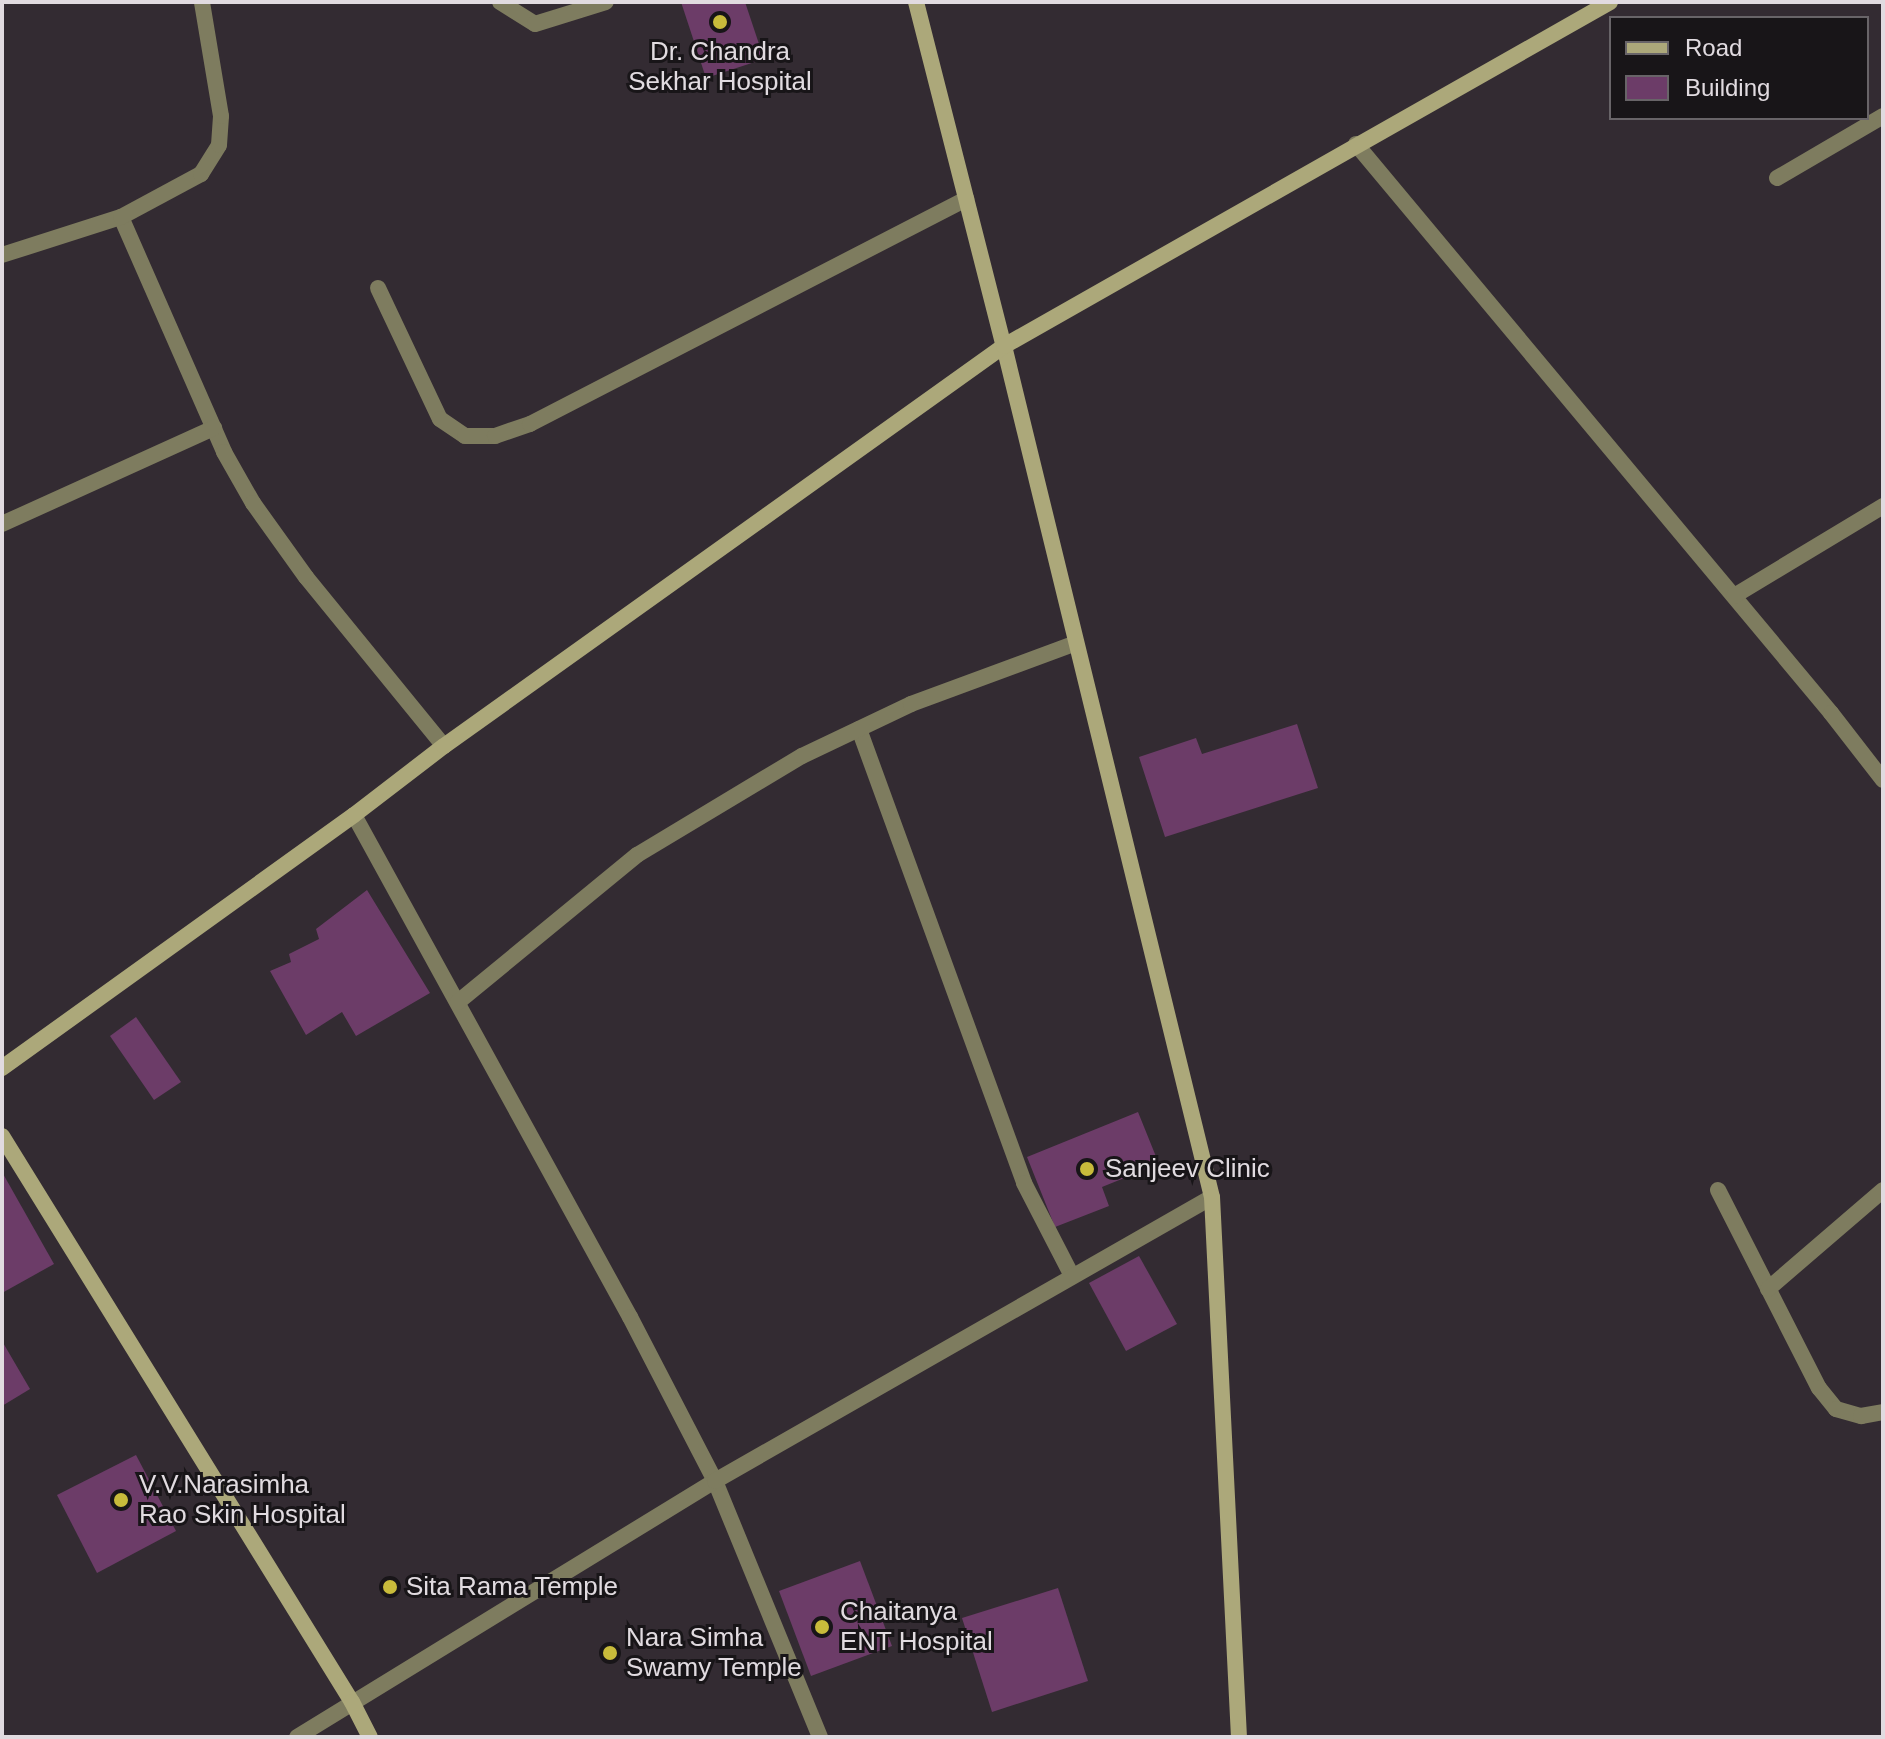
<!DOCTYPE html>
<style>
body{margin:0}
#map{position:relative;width:1885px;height:1739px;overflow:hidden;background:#332b32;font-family:Helvetica,sans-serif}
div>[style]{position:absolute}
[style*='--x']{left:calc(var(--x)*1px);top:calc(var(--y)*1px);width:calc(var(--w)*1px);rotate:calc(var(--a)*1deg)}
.building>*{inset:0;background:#6c3c68}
.street>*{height:16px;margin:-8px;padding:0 8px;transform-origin:8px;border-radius:8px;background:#7e7c5f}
.secondary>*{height:16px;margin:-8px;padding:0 8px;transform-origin:8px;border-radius:8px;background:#aca87a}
.dots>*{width:22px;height:22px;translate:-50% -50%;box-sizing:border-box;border:4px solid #181518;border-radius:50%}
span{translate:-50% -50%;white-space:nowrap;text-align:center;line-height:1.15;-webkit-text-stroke:6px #181518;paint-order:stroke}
.poi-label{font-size:26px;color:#e1dbe0}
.left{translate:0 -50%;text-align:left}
.frame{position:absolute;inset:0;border:4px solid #e1dbe0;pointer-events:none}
.legend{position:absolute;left:1609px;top:16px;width:260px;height:104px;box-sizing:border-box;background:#181518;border:2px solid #686468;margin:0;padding:10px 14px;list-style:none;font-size:24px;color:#e1dbe0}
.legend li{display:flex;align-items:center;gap:16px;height:40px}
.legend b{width:40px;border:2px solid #686468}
</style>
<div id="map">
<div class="building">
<div style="clip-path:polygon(681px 2px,745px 2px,764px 59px,706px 78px)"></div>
<div style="clip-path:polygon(1297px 724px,1318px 788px,1165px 837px,1139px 757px,1196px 738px,1202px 754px)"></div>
<div style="clip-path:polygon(367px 890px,430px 993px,356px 1036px,342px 1012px,306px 1035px,270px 971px,291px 962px,289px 954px,319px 939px,316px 929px)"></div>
<div style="clip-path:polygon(136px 1017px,181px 1082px,154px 1100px,110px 1036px)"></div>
<div style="clip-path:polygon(1138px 1112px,1159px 1164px,1102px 1187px,1109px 1206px,1055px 1227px,1027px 1157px)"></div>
<div style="clip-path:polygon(2px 1172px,54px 1264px,2px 1293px)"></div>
<div style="clip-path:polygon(1139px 1256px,1177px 1324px,1126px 1351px,1089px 1283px)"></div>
<div style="clip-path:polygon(2px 1341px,30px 1389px,2px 1406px)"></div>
<div style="clip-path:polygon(136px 1455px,176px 1531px,97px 1573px,57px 1495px)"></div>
<div style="clip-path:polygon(860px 1561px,892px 1646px,811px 1676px,779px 1591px)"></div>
<div style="clip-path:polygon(1058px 1588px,1088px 1681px,992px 1712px,962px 1618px)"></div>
</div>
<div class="street">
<div style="--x:500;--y:2;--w:41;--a:32.2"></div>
<div style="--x:535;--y:24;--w:74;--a:-17.2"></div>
<div style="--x:1356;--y:144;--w:741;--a:50.14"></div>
<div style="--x:1831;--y:713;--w:85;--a:52.2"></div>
<div style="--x:1777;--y:178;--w:123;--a:-30.3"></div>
<div style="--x:121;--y:217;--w:257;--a:66.3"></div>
<div style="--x:224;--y:452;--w:59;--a:60.4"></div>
<div style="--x:253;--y:503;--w:91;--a:54.4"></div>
<div style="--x:306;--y:577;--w:218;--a:50.8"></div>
<div style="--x:2;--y:255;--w:125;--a:-17.7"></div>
<div style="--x:121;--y:217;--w:91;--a:-28.3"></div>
<div style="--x:201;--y:174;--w:34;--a:-58"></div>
<div style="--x:219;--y:145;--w:29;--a:-86"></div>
<div style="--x:221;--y:116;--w:116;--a:-99.5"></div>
<div style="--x:378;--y:288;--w:145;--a:64.7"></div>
<div style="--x:440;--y:419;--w:30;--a:34"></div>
<div style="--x:465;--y:436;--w:30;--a:0"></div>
<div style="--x:495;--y:436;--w:37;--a:-19"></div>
<div style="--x:530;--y:424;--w:491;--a:-27.3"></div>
<div style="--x:2;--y:524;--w:233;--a:-24.4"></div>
<div style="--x:1734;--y:596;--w:174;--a:-31.1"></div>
<div style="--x:859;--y:729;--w:483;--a:70"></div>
<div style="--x:1024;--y:1183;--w:105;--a:62.7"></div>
<div style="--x:354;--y:815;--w:573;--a:61.2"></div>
<div style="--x:630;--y:1317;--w:185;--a:62.6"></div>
<div style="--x:715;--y:1481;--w:277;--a:67.7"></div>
<div style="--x:458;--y:1002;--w:232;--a:-39.4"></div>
<div style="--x:637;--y:855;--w:192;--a:-31"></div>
<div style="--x:802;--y:756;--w:121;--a:-25.5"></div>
<div style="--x:911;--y:704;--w:176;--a:-20.3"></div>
<div style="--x:1718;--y:1190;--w:222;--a:63"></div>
<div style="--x:1819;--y:1388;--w:27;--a:51"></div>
<div style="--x:1836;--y:1409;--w:26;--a:16"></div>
<div style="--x:1861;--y:1416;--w:22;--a:-10"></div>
<div style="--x:1768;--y:1289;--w:152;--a:-40.7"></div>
<div style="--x:297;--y:1737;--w:490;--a:-31.5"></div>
<div style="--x:715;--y:1481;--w:572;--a:-29.74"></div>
</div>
<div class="secondary">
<div style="--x:916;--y:2;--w:355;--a:75.7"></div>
<div style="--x:1004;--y:346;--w:876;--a:76.27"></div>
<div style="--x:1212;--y:1197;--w:541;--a:87.14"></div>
<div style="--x:2;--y:1068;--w:433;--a:-35.7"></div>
<div style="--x:354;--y:815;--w:113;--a:-37.5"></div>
<div style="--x:444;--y:746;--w:688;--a:-35.54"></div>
<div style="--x:1004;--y:346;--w:697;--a:-29.58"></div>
<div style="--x:2;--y:1136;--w:665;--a:58.27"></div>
<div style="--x:352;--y:1702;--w:39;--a:63"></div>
</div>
<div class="dots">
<div style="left:720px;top:22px;background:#c8bb3b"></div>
<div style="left:1087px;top:1169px;background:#c8bb3b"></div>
<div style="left:121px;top:1500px;background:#c8bb3b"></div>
<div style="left:390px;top:1587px;background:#c8bb3b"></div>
<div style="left:822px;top:1627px;background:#c8bb3b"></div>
<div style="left:610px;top:1653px;background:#c8bb3b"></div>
</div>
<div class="poi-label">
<span style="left:720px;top:67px">Dr. Chandra<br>Sekhar Hospital</span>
<span class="left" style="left:1105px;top:1169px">Sanjeev Clinic</span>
<span class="left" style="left:139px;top:1500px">V.V.Narasimha<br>Rao Skin Hospital</span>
<span class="left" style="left:406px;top:1587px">Sita Rama Temple</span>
<span class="left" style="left:840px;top:1627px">Chaitanya<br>ENT Hospital</span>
<span class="left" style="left:626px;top:1653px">Nara Simha<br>Swamy Temple</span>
</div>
<div class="frame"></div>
<ul class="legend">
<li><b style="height:10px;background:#aca87a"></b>Road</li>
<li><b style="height:22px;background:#6c3c68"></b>Building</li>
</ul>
</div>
